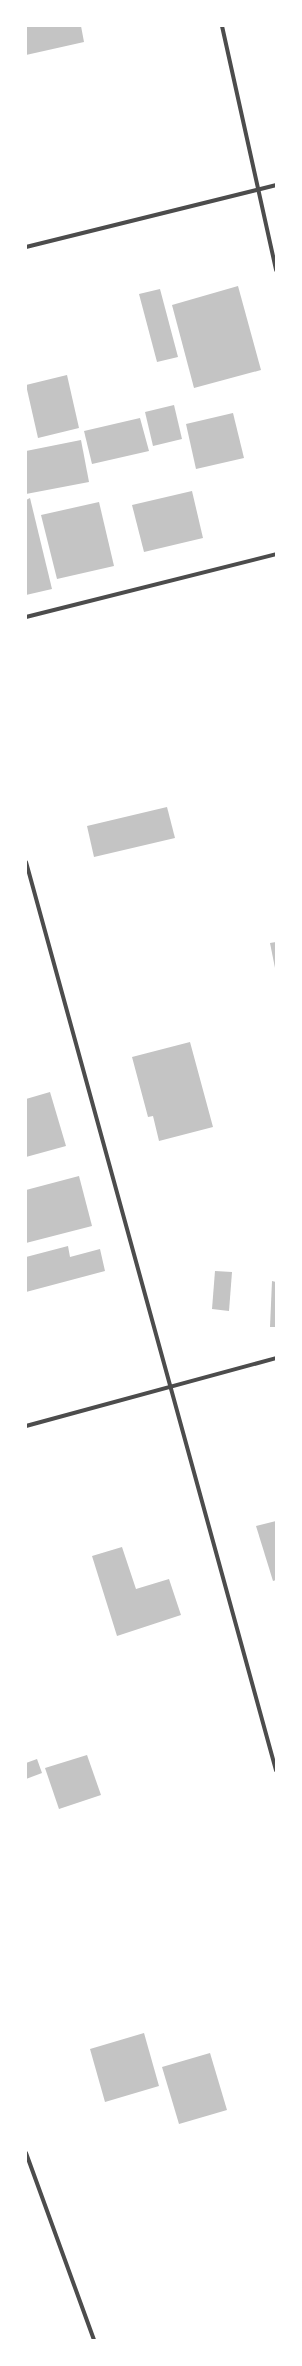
<!DOCTYPE html>
<style>
body{margin:0}
#map{position:relative;width:302px;height:2366px;overflow:hidden;background:#fff;font-family:"Varela Round",sans-serif}
div>[style]{position:absolute}
[style*='--x']{left:calc(var(--x)*1px);top:calc(var(--y)*1px);width:calc(var(--w)*1px);rotate:calc(var(--a)*1deg)}
.building>*{inset:0;background:#c4c4c4}
.minor>*{height:4px;margin:-2px;padding:0 2px;transform-origin:2px;border-radius:2px;background:#4c4c4c}
span{translate:-50% -50%;white-space:nowrap;text-align:center;line-height:1.15;-webkit-text-stroke:3px #fff;paint-order:stroke}
.frame{position:absolute;inset:0;border:27px solid #fff;pointer-events:none}
</style>
<div id="map">
<div class="building">
<div style="clip-path:polygon(26px 26px,81px 26px,84px 42px,26px 55px)"></div>
<div style="clip-path:polygon(238px 286px,261px 370px,194px 388px,172px 305px)"></div>
<div style="clip-path:polygon(160px 289px,178px 357px,157px 362px,139px 294px)"></div>
<div style="clip-path:polygon(67px 375px,79px 428px,38px 438px,26px 385px)"></div>
<div style="clip-path:polygon(174px 405px,182px 439px,153px 446px,145px 412px)"></div>
<div style="clip-path:polygon(233px 413px,244px 458px,196px 469px,186px 424px)"></div>
<div style="clip-path:polygon(140px 418px,149px 451px,92px 464px,84px 431px)"></div>
<div style="clip-path:polygon(81px 440px,89px 482px,26px 494px,26px 451px)"></div>
<div style="clip-path:polygon(192px 491px,203px 538px,144px 552px,132px 505px)"></div>
<div style="clip-path:polygon(30px 498px,52px 589px,26px 595px,26px 500px)"></div>
<div style="clip-path:polygon(99px 502px,114px 566px,57px 579px,41px 515px)"></div>
<div style="clip-path:polygon(167px 807px,175px 838px,94px 857px,87px 826px)"></div>
<div style="clip-path:polygon(276px 942px,276px 968px,275px 968px,270px 943px)"></div>
<div style="clip-path:polygon(190px 1042px,213px 1127px,159px 1141px,153px 1116px,148px 1117px,132px 1057px)"></div>
<div style="clip-path:polygon(50px 1092px,66px 1146px,26px 1157px,26px 1099px)"></div>
<div style="clip-path:polygon(79px 1176px,92px 1226px,26px 1243px,26px 1190px)"></div>
<div style="clip-path:polygon(68px 1246px,70px 1257px,100px 1249px,105px 1271px,26px 1292px,26px 1257px)"></div>
<div style="clip-path:polygon(215px 1271px,232px 1272px,229px 1311px,212px 1309px)"></div>
<div style="clip-path:polygon(272px 1281px,276px 1282px,276px 1327px,270px 1327px)"></div>
<div style="clip-path:polygon(276px 1521px,276px 1580px,273px 1581px,256px 1526px)"></div>
<div style="clip-path:polygon(122px 1547px,136px 1589px,169px 1579px,181px 1615px,117px 1636px,92px 1556px)"></div>
<div style="clip-path:polygon(87px 1755px,101px 1795px,59px 1809px,45px 1768px)"></div>
<div style="clip-path:polygon(37px 1759px,42px 1773px,26px 1779px,26px 1763px)"></div>
<div style="clip-path:polygon(144px 2033px,159px 2086px,105px 2102px,90px 2049px)"></div>
<div style="clip-path:polygon(210px 2053px,227px 2110px,179px 2124px,162px 2067px)"></div>
</div>
<div class="minor">
<div style="--x:222;--y:26;--w:250;--a:77.5"></div>
<div style="--x:26;--y:247;--w:258;--a:-13.9"></div>
<div style="--x:26;--y:617;--w:258;--a:-14.1"></div>
<div style="--x:26;--y:862;--w:942;--a:74.61"></div>
<div style="--x:26;--y:1426;--w:259;--a:-15.2"></div>
<div style="--x:26;--y:2153;--w:199;--a:70"></div>
</div>
<div class="frame"></div>
</div>
